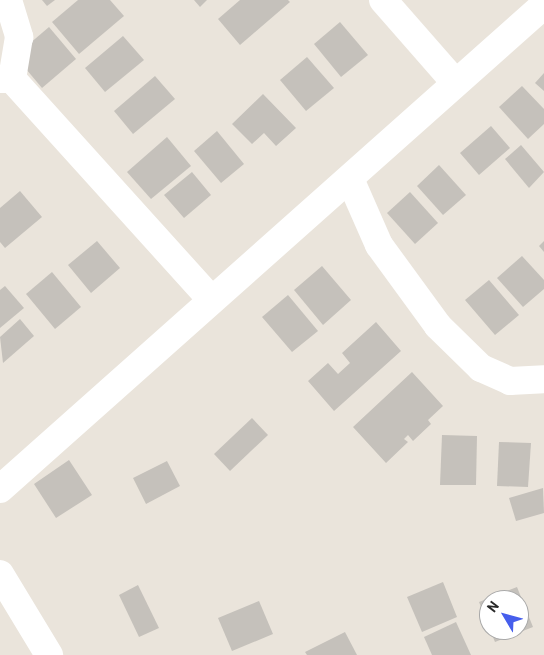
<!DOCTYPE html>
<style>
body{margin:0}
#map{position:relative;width:544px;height:655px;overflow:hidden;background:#eae4db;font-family:Barlow,sans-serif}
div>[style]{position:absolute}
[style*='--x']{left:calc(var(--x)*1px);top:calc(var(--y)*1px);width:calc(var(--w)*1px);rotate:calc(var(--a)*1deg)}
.building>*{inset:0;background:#c5c1bb}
.street>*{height:28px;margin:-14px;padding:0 14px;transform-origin:14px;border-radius:14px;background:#fff}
span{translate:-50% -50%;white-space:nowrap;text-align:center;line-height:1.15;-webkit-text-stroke:5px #fff;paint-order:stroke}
.north{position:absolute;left:479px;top:590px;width:50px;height:50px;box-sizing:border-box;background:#fff;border:1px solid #a9a9a9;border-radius:50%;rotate:307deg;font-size:14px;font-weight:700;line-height:20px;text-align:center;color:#292929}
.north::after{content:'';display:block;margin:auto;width:18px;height:22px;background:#465eec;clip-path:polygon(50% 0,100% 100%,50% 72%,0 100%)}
</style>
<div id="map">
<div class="building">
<div style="clip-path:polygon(42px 0,55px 0,47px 6px)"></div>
<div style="clip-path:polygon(78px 0,110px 0,124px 16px,79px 54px,52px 22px)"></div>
<div style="clip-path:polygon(194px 0,207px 0,200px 7px)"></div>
<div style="clip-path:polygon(240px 0,288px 0,290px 2px,240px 45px,218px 19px)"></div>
<div style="clip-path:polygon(340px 22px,368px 55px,341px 77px,314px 44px)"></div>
<div style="clip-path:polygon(49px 27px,76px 59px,42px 88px,15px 56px)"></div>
<div style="clip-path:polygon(123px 36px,144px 60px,105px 92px,85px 68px)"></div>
<div style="clip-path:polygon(307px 57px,334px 88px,306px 111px,280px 80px)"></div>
<div style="clip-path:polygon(544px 73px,544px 91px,535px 83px)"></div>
<div style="clip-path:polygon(155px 76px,175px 99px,133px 134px,114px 111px)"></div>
<div style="clip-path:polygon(522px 86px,544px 109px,544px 124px,528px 139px,499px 107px)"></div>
<div style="clip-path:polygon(263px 94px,296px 128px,276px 146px,264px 133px,252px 144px,232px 124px)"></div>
<div style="clip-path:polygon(491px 126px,510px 148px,479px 175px,460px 153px)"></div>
<div style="clip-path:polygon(217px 131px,244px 164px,221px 183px,194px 151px)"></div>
<div style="clip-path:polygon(167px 137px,191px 166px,151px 199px,127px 172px)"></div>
<div style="clip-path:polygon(521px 145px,544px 172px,529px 188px,505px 159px)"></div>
<div style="clip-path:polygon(439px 165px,466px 195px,443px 215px,417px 186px)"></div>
<div style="clip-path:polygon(192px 172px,211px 195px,184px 218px,164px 195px)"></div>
<div style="clip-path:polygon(20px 191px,42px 217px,5px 248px,0 242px,0 208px)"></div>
<div style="clip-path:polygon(410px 192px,438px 223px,415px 244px,387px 213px)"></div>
<div style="clip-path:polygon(97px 241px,120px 268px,91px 293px,68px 265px)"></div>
<div style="clip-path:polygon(544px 241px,544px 252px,539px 246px)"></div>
<div style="clip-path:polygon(522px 256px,544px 280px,544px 289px,523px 307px,497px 278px)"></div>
<div style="clip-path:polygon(322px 266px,351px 300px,323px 325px,294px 290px)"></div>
<div style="clip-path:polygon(52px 272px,81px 307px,55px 329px,26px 294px)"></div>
<div style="clip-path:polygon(489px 280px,519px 315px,495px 335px,465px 300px)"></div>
<div style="clip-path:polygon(5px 286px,24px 308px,0 328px,0 290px)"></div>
<div style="clip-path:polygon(288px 295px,318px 331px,292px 352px,262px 317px)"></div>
<div style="clip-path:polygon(20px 319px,34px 336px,3px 363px,0 337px)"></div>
<div style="clip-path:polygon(376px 322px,401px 351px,334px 411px,308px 381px,328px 363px,338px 374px,350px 363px,342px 353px)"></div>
<div style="clip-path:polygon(412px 372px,443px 406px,428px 420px,431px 424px,413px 441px,408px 435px,404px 439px,408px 442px,386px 463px,353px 427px)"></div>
<div style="clip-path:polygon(252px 418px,268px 435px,230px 471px,214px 454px)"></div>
<div style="clip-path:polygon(442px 435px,477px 436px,476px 485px,440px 485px)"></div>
<div style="clip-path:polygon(499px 442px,531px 443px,528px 487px,497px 486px)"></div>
<div style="clip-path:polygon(69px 460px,92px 495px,56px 518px,34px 484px)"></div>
<div style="clip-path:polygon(167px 461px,180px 486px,146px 504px,133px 478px)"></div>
<div style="clip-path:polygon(543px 488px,544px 513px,516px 521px,509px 498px)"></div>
<div style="clip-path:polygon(443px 582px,457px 617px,422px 632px,407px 597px)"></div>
<div style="clip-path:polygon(138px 585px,159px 628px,139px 637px,119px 595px)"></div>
<div style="clip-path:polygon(517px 587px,533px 627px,495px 642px,490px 630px,519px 630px,519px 600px,489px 600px,489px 627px,479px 602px)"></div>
<div style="clip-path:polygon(259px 601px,273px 634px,232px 651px,218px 618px)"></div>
<div style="clip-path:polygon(456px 622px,471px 655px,432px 655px,424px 637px)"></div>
<div style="clip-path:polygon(345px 632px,357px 655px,307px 655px,305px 652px)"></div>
</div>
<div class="street">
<div style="--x:8;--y:0;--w:39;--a:73"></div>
<div style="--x:19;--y:37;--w:43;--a:99.5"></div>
<div style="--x:383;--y:0;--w:108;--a:48.8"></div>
<div style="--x:0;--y:79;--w:12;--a:0"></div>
<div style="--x:12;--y:79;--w:297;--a:47.9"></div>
<div style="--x:350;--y:179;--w:72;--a:66.3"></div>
<div style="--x:379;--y:245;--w:100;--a:53.9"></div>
<div style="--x:438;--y:326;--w:60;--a:44.3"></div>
<div style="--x:481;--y:368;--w:32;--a:24"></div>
<div style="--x:510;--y:381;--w:34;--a:-3"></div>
<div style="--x:0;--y:489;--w:728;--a:-41.66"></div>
<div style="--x:0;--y:574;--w:95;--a:58.8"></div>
</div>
<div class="north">N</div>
</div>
